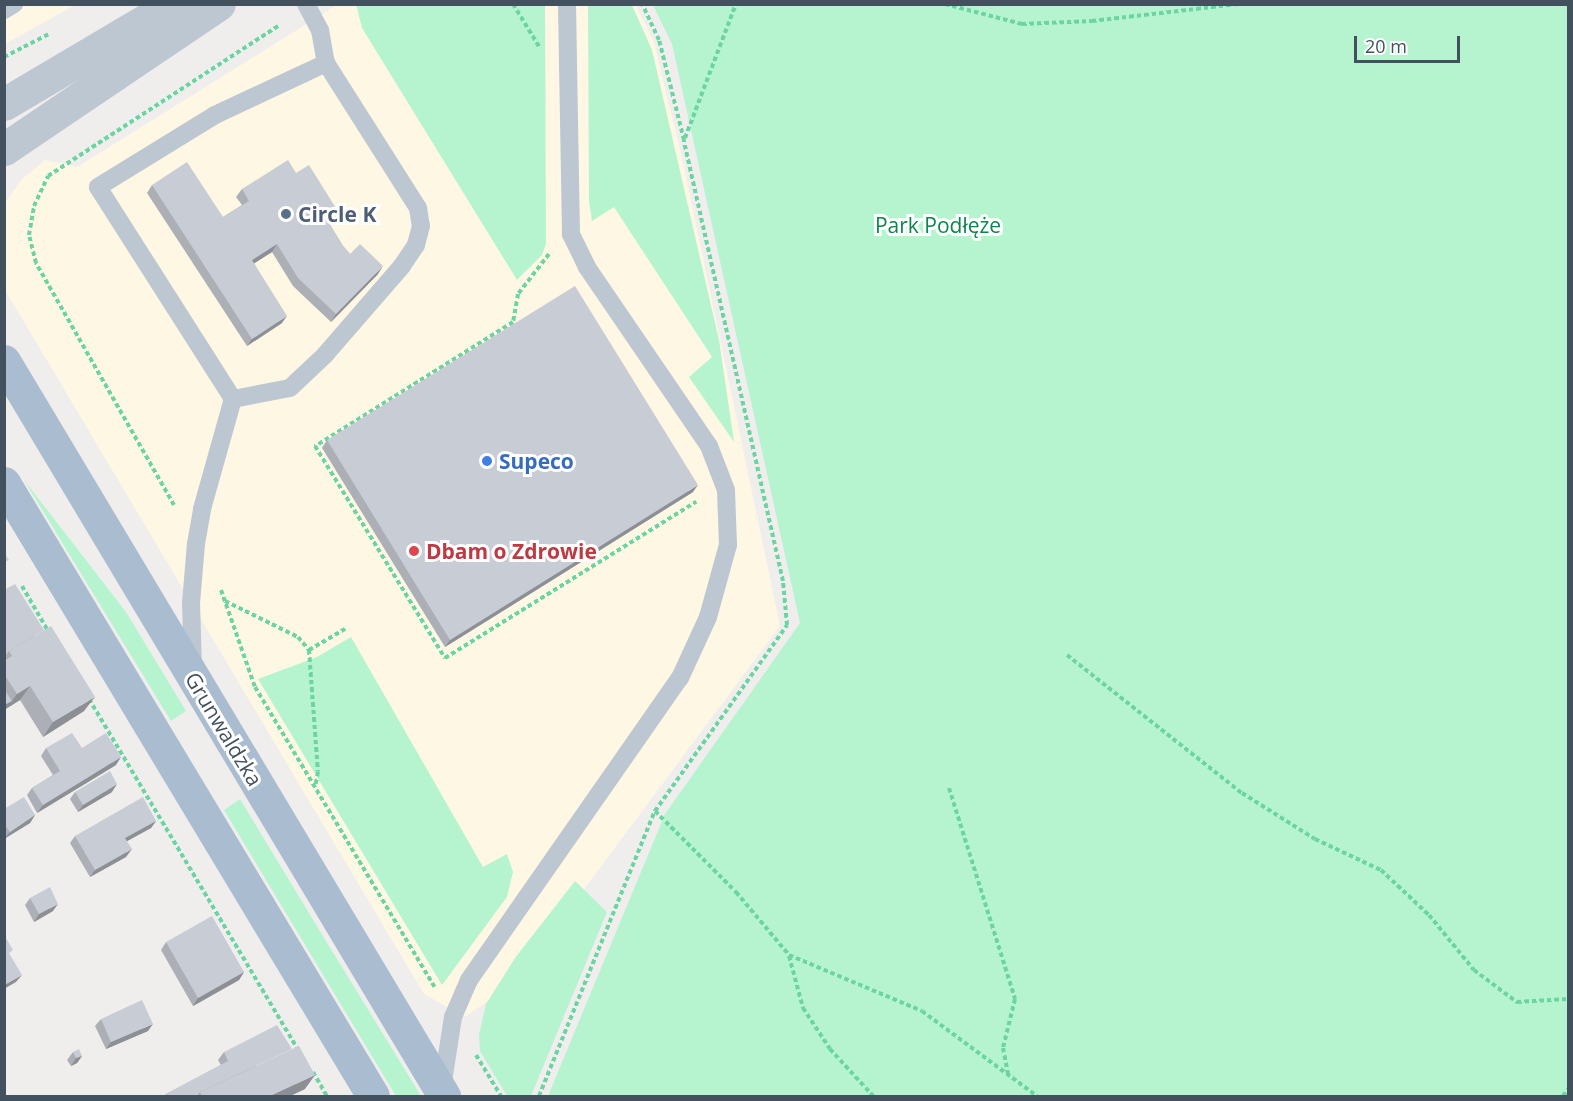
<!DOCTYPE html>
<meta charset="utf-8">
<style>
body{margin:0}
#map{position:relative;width:1573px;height:1101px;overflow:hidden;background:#f0eded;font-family:"Open Sans",sans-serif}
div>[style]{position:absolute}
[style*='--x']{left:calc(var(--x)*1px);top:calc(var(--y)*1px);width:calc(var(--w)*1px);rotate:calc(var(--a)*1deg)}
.commercial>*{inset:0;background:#fef7e3}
.green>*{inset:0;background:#b5f4cf}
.path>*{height:4px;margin-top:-2px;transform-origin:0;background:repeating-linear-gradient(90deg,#6ad5a3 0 4.5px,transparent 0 7.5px)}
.service>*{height:18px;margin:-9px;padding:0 9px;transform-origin:9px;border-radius:9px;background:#bcc7d1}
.tertiary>*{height:33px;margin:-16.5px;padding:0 16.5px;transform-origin:16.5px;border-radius:16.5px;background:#bcc7d1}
.primary>*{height:33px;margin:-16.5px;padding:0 16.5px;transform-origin:16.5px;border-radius:16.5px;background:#a9bcd0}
.wall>*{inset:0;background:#acafb6}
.shaded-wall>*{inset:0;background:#8c8f94}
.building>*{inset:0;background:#c8ccd4}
.dots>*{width:16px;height:16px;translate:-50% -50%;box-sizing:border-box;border:3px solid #fff;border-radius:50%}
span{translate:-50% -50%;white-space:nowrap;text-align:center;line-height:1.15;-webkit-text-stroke:6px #fff;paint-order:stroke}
.service-label{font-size:21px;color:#4e5e75;font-weight:700}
.left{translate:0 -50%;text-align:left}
.park-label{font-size:21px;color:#0c864c}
.shop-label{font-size:21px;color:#366cbe;font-weight:700}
.health-label{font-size:21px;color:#be3a42;font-weight:700}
.street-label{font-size:21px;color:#43505d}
.frame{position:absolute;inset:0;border:6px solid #43505d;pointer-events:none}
.scale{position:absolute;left:1354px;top:36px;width:106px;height:27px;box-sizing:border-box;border:3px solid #43505d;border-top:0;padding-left:8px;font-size:18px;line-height:21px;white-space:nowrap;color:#43505d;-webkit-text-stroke:4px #fff;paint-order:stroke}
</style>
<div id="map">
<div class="commercial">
<div style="clip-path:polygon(5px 5px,75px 5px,5px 44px)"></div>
<div style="clip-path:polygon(337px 5px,636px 5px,654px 42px,683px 162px,780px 626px,515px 982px,465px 1017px,424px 994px,5px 290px,4px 204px,22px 179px,45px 160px,77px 167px)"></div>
</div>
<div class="green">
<div style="clip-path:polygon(356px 4px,545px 5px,546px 244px,542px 255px,517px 280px,362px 28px)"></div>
<div style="clip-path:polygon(588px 5px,632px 5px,652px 50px,719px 340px,734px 442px,689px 377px,712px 357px,614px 207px,592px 221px,589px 201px)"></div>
<div style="clip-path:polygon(653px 5px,1568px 5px,1568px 1096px,548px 1096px,665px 814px,800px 623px,672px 44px)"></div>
<div style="clip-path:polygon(24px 480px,126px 612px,186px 711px,171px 721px)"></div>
<div style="clip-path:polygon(351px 637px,483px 867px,507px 854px,513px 872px,507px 897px,442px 985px,258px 679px,317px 657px)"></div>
<div style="clip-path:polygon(240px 799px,318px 928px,421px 1096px,396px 1096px,224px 810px)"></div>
<div style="clip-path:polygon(575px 881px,607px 912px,531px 1096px,507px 1096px,480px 1051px,479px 1035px,486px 1004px,515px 958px)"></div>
</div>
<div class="path">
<div style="--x:513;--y:4;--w:52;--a:58.5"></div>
<div style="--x:945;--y:4;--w:80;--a:14.6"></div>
<div style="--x:1022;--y:24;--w:70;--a:-2.5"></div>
<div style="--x:1092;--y:21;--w:149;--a:-6.6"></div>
<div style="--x:4;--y:57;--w:51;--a:-27.1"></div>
<div style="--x:685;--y:138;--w:143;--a:-69.2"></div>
<div style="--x:549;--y:254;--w:51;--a:127.8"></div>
<div style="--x:518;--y:294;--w:28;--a:100"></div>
<div style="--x:513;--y:322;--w:234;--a:147.9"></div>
<div style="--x:315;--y:446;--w:249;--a:58.5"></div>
<div style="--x:445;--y:658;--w:296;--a:-31.9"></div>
<div style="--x:174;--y:505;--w:279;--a:-119.7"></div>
<div style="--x:36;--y:263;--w:29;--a:-104"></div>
<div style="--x:29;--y:235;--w:29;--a:-80"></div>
<div style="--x:34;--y:206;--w:33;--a:-65"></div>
<div style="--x:48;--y:176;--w:275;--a:-33.1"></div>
<div style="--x:22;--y:586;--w:52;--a:60"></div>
<div style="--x:221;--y:590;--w:103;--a:70.7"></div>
<div style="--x:255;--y:687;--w:352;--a:59.1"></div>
<div style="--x:225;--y:601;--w:81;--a:26.3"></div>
<div style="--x:298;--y:637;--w:17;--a:50"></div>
<div style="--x:309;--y:650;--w:122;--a:85.8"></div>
<div style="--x:318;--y:772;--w:15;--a:101"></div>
<div style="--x:309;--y:650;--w:42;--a:-30.3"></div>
<div style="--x:1067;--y:655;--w:223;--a:38.3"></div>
<div style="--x:1242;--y:793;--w:86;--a:32.2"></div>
<div style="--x:1315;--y:839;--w:73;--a:25.2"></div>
<div style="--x:1381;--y:870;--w:66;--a:43.2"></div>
<div style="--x:1429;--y:915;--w:71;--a:50.7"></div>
<div style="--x:1474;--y:970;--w:54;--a:36.7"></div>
<div style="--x:1517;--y:1002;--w:51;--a:-3.4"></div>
<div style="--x:89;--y:699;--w:410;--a:59.2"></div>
<div style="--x:949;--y:788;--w:221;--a:72.6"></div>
<div style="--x:1015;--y:999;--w:50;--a:103.8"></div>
<div style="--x:1003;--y:1048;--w:26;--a:79"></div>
<div style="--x:655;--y:811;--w:115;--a:45"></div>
<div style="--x:736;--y:892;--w:82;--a:49.9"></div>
<div style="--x:789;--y:955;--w:144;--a:22.8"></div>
<div style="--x:922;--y:1011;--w:143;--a:36.5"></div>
<div style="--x:789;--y:956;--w:54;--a:74.9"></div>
<div style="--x:803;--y:1008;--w:49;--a:56.6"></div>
<div style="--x:830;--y:1049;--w:64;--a:47.5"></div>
<div style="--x:476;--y:1055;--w:48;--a:58.6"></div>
<div style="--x:313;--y:1072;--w:28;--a:60"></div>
<div style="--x:539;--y:1096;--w:308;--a:-67.9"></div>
<div style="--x:655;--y:811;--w:228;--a:-54.6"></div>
<div style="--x:787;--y:625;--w:44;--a:-95.2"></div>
<div style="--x:783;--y:581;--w:452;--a:-102.7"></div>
<div style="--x:684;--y:140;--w:103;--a:-104"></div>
<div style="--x:659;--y:40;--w:40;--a:-115"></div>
<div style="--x:1563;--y:1096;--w:9;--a:-54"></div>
</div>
<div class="service">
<div style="--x:306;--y:4;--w:30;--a:62"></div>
<div style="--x:320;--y:30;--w:34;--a:80"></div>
<div style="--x:326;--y:63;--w:172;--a:57.6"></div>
<div style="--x:418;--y:208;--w:18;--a:81"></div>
<div style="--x:421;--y:226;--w:20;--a:105"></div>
<div style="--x:416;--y:245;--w:25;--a:124"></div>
<div style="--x:402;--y:266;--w:118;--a:130.9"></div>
<div style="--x:325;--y:355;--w:48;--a:136.7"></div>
<div style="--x:290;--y:388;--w:58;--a:169.1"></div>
<div style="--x:233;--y:399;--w:251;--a:-122.5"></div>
<div style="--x:98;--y:187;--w:137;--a:-31.6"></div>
<div style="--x:215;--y:115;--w:123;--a:-25.1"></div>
<div style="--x:4;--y:10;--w:12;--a:-31"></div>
<div style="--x:193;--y:669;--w:66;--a:-91.7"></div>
<div style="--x:191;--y:603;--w:59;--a:-85.2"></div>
<div style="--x:196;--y:544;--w:36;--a:-80"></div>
<div style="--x:202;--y:509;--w:114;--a:-74.3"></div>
<div style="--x:442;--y:1088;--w:72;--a:-81.2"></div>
<div style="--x:453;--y:1017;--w:40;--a:-66.6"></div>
<div style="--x:469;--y:980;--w:368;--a:-55.1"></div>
<div style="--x:680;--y:678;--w:67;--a:-65.3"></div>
<div style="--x:708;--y:617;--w:75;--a:-74.5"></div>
<div style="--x:728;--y:545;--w:55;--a:-92.1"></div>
<div style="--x:726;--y:490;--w:47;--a:-111.1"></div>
<div style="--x:709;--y:446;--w:217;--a:-124.3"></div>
<div style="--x:587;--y:267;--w:37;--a:-116"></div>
<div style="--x:571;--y:234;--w:230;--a:-91"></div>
</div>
<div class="tertiary">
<div style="--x:4;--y:104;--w:196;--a:-30.6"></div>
<div style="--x:4;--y:149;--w:259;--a:-34"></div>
</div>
<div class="primary">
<div style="--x:4;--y:361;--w:857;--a:59.09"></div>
<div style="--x:4;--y:483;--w:715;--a:58.95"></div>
</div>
<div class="wall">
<div style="clip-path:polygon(296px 173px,334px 220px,329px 223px,343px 246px,350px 254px,378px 274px,331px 322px,293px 286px,272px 252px,254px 263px,282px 323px,247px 346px,147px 193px,152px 185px,223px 217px,242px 205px,236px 197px,242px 189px)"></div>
<div style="clip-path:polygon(327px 440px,693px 492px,445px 647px,322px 448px)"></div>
<div style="clip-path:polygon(4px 590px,84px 711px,43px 737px,20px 700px,4px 710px)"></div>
<div style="clip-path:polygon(46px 748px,82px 748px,116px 765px,37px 813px,27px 795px,32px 788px,53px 775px,41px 756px)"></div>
<div style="clip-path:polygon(75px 792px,112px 792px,78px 812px,70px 799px)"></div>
<div style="clip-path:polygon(4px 809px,35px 815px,30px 823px,4px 839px)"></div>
<div style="clip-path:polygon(156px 821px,151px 828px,127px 841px,126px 857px,90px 877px,70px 843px,75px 836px)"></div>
<div style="clip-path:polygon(30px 898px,53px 911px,34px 922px,25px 905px)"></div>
<div style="clip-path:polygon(166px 942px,244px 972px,239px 980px,193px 1006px,161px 950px)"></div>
<div style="clip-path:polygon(101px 1019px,148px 1031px,106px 1049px,95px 1026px)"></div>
<div style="clip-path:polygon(73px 1052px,82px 1056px,77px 1063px,71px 1066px,67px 1060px)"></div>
<div style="clip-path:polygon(224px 1052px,305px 1089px,290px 1096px,164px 1096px,166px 1094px,221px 1065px,218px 1060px)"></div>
</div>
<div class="shaded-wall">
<div style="clip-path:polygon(339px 213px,334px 220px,322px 228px,327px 220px)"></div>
<div style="clip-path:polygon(277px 244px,272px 252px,247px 268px,252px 260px)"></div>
<div style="clip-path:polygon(383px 266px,378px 274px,331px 322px,336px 314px)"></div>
<div style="clip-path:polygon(287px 316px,282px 323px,247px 346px,252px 339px)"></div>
<div style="clip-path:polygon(698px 485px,693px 492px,445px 647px,450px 640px)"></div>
<div style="clip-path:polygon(30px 686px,20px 700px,4px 710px,4px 705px,12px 701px,17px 694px)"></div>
<div style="clip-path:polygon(95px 697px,84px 711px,43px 737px,53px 722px)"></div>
<div style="clip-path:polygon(121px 757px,116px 765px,37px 813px,43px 805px)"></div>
<div style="clip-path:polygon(117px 784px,112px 792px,78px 812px,83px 805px)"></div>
<div style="clip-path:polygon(35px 815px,30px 823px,4px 839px,10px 832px)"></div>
<div style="clip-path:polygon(156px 821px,151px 828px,120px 845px,125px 838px)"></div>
<div style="clip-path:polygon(132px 849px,126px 857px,90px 877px,95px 870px)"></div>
<div style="clip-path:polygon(58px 904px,53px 911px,34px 922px,39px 914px)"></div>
<div style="clip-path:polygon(244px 972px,239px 980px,193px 1006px,198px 998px)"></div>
<div style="clip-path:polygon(22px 975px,16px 982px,4px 989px,4px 985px)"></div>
<div style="clip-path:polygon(153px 1024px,148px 1031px,106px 1049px,111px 1042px)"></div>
<div style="clip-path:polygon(82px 1056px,77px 1063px,71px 1066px,76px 1058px)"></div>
<div style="clip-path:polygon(315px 1075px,305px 1089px,290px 1096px,270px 1096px)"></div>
</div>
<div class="building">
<div style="clip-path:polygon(288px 160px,296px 173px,309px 165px,339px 213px,327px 220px,343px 246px,350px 254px,360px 244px,383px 266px,336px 314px,298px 278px,277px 244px,252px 260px,287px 316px,252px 339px,152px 185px,187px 162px,223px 217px,249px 201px,242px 189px)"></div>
<div style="clip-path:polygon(575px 286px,698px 485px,450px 640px,327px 440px)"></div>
<div style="clip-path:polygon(4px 553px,9px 560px,4px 562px)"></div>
<div style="clip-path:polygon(15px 584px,44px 630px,9px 651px,4px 658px,4px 590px)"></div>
<div style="clip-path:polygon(51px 626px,95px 697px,53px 722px,30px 686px,17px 694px,4px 674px,4px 661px,12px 656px,9px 651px)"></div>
<div style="clip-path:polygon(4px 689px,12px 701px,4px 705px)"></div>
<div style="clip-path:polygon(72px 733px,82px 748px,106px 733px,121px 757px,43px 805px,32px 788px,60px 771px,46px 748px)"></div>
<div style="clip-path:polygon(110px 771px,117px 784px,83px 805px,75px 792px)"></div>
<div style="clip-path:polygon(24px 797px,35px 815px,10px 832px,4px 824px,4px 809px)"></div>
<div style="clip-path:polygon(143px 797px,156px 821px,125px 838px,132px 849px,95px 870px,75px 836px)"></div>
<div style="clip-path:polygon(50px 887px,58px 904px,39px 914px,30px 898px)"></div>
<div style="clip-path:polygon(212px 916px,244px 972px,198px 998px,166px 942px)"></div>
<div style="clip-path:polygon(4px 938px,6px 938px,13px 950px,9px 953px,22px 975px,4px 985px)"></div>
<div style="clip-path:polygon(142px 1000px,153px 1024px,111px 1042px,101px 1019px)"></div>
<div style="clip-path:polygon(277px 1025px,292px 1049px,200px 1092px,197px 1096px,167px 1096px,166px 1094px,228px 1061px,224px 1052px)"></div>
<div style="clip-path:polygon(299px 1046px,315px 1075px,270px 1096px,202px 1096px,200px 1092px)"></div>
<div style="clip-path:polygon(79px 1049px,82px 1056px,76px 1058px,73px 1052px)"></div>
</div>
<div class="dots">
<div style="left:286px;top:214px;background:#5c6f8a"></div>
<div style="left:487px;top:461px;background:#3f7fe0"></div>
<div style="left:414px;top:551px;background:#e0444e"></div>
</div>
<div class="service-label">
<span class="left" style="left:298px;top:214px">Circle K</span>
</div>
<div class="park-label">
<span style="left:938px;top:225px">Park Podłęże</span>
</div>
<div class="shop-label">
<span class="left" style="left:499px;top:461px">Supeco</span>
</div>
<div class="health-label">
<span class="left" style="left:426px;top:551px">Dbam o Zdrowie</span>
</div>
<div class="street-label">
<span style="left:224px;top:729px;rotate:59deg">Grunwaldzka</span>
</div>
<div class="frame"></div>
<div class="scale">20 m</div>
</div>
